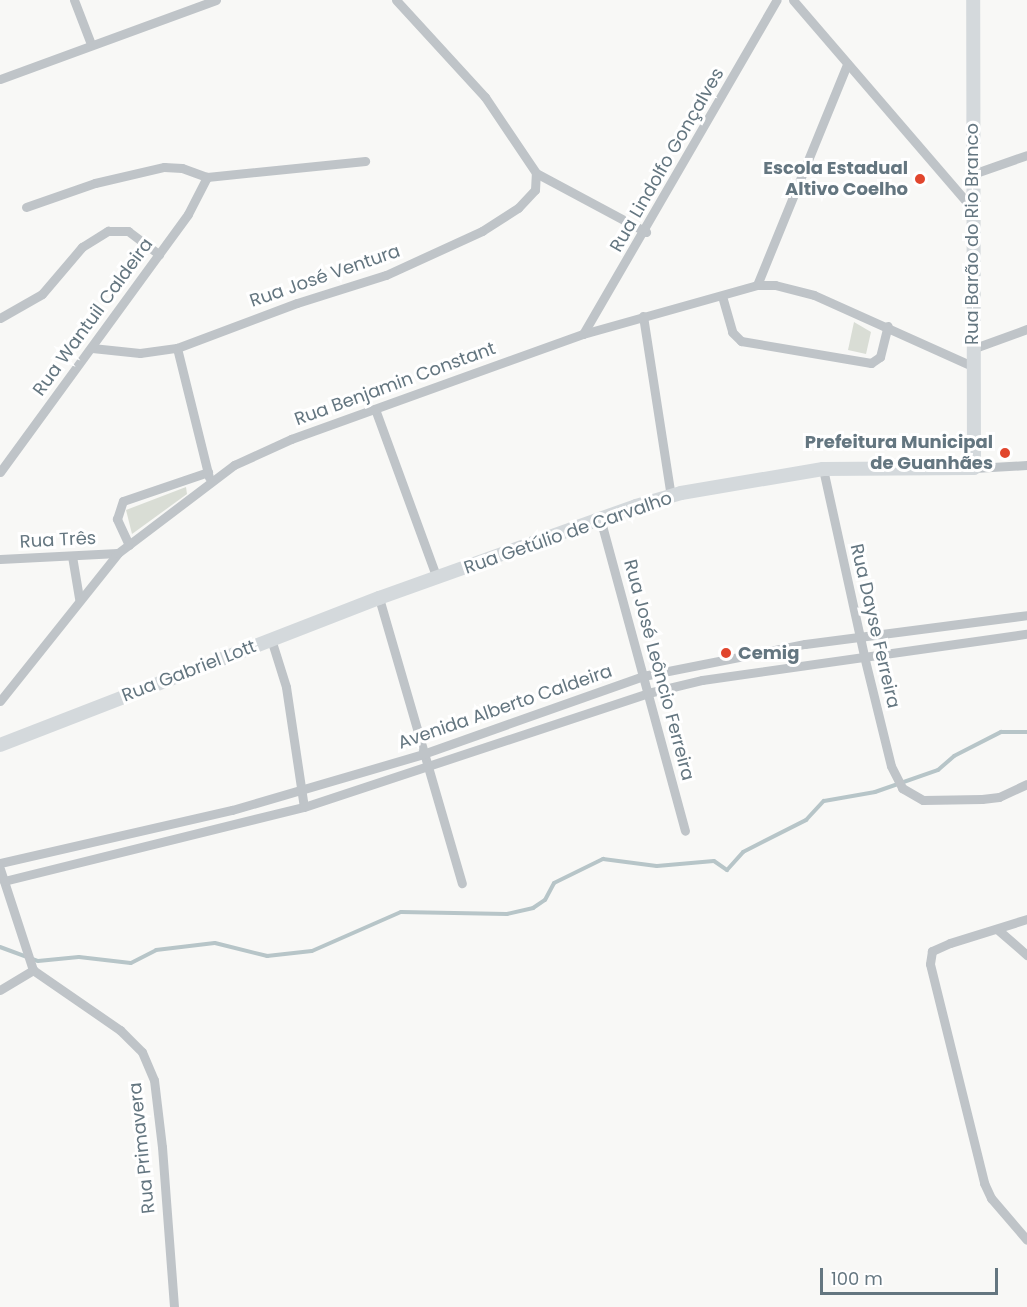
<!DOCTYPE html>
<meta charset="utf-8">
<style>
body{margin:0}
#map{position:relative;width:1027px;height:1307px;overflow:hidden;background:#f8f8f6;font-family:Poppins,sans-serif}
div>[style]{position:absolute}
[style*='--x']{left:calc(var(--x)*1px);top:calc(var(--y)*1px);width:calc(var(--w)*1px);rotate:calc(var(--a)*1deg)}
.green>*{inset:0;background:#d9ddd5}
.stream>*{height:4px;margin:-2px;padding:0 2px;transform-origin:2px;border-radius:2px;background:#b7c5c8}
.street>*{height:9px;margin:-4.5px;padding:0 4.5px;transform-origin:4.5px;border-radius:4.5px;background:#bfc4c8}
.secondary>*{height:14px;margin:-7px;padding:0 7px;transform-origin:7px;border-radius:7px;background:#d4d9dc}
.dots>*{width:16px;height:16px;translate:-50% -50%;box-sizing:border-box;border:3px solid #fff;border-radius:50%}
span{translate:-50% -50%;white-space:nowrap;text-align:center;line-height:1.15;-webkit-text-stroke:6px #fff;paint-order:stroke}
.street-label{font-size:18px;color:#647680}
.poi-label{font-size:18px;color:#647680;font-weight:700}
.right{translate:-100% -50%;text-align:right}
.left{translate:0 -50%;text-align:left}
.scale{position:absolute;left:820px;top:1268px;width:178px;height:27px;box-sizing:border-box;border:3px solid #647680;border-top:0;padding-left:8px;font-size:18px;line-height:21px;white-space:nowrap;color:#647680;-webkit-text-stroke:4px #fff;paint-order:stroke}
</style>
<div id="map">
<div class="green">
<div style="clip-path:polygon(854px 322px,871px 332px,866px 354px,848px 350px)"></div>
<div style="clip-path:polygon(186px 487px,187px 494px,132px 534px,126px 510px)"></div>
</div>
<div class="stream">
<div style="--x:0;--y:947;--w:40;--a:20.2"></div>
<div style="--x:38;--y:961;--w:41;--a:-5.6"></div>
<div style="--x:79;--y:957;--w:52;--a:6.6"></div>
<div style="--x:131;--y:963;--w:28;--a:-27"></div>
<div style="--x:156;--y:950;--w:59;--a:-6.8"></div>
<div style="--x:215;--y:943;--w:54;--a:14"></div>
<div style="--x:267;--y:956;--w:45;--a:-6.3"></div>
<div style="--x:312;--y:951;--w:97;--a:-23.7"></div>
<div style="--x:401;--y:912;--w:106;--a:1.1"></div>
<div style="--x:507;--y:914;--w:27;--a:-13"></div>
<div style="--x:533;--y:908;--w:14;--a:-34"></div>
<div style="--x:545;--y:900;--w:19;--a:-62"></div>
<div style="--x:554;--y:883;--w:55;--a:-26.1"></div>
<div style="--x:603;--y:859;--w:54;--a:7.4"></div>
<div style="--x:657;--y:866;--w:57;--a:-5"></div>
<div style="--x:714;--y:861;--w:16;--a:35"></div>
<div style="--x:727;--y:870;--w:24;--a:-48"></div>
<div style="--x:743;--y:852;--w:71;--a:-26.9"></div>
<div style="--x:806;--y:820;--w:26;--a:-47"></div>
<div style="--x:824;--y:801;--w:52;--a:-10"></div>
<div style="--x:875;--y:792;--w:67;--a:-19.2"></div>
<div style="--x:938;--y:770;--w:21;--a:-41"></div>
<div style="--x:954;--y:756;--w:53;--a:-27.1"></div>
<div style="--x:1001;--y:732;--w:26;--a:0"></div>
</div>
<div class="street">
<div style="--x:74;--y:0;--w:47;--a:68.9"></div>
<div style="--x:396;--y:0;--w:132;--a:47.5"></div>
<div style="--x:485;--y:97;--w:92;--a:56.1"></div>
<div style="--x:536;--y:173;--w:125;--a:28.2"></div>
<div style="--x:793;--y:0;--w:273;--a:49.3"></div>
<div style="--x:0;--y:79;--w:230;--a:-20.1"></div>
<div style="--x:970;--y:175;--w:60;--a:-19.3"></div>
<div style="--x:26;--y:207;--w:73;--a:-19.2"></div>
<div style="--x:95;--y:183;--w:71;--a:-13.1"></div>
<div style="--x:164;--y:167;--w:18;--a:3"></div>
<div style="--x:182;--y:168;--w:27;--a:20"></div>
<div style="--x:207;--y:177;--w:159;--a:-5.8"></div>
<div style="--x:757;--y:285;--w:239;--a:-67.8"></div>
<div style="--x:722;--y:296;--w:37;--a:74"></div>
<div style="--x:732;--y:332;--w:13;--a:45"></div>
<div style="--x:741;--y:341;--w:132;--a:9.6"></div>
<div style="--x:871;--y:363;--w:11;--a:-34"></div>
<div style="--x:880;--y:357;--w:32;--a:-76"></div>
<div style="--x:643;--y:316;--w:182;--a:81.2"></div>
<div style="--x:0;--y:318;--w:48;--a:-29.7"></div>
<div style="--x:42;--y:294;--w:62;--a:-49.6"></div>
<div style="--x:82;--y:247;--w:31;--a:-32"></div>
<div style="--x:108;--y:231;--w:20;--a:0"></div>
<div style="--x:128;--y:231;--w:39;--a:37"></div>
<div style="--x:583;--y:334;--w:386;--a:-59.9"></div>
<div style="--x:92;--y:348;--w:48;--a:5.9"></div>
<div style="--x:140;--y:353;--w:37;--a:-8"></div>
<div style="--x:177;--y:348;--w:128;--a:-20.6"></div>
<div style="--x:297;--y:303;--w:93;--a:-17.5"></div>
<div style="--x:386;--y:275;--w:106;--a:-24.6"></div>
<div style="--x:482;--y:231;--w:43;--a:-32.6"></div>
<div style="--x:518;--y:208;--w:25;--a:-47"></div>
<div style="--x:535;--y:190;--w:17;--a:-87"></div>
<div style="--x:177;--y:348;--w:133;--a:76.1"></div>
<div style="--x:972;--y:349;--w:59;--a:-20"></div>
<div style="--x:375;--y:409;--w:180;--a:69.9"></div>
<div style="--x:974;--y:468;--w:53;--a:-3.2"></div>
<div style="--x:823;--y:469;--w:191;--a:77.6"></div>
<div style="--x:864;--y:656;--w:113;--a:76.2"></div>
<div style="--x:891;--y:766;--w:25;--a:63"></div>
<div style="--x:902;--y:788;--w:24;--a:30"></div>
<div style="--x:923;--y:800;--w:59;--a:-1"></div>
<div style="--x:982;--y:799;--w:17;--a:-7"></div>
<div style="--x:999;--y:797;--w:31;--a:-25"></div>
<div style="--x:0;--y:472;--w:319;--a:-53.9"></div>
<div style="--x:188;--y:214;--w:42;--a:-62.8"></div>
<div style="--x:600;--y:518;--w:324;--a:74.8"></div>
<div style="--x:129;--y:545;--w:29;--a:-115"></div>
<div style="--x:117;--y:519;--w:19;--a:-72"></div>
<div style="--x:123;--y:501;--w:90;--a:-18.8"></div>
<div style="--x:72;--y:556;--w:43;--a:80.5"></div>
<div style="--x:0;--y:559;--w:118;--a:-2.9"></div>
<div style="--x:379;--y:598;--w:297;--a:73.8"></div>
<div style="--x:271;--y:639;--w:50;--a:72.6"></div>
<div style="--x:286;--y:687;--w:121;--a:81.5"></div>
<div style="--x:0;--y:701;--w:189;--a:-51.4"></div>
<div style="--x:118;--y:553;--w:146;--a:-37.2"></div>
<div style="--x:234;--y:465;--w:63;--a:-24.5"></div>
<div style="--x:291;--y:439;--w:310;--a:-19.8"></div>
<div style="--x:583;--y:334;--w:181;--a:-15.7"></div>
<div style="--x:757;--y:285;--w:18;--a:0"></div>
<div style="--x:775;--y:285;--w:40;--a:14.4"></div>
<div style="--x:814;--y:295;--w:173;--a:24.2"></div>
<div style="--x:0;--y:863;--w:238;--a:-12.9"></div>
<div style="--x:232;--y:810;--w:199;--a:-16.3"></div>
<div style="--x:423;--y:754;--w:233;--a:-19.5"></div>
<div style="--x:643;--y:676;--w:165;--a:-11.2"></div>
<div style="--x:805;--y:644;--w:224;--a:-7.4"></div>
<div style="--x:0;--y:869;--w:106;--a:71.9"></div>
<div style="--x:4;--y:881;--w:309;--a:-13.9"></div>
<div style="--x:304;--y:807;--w:362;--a:-18.3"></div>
<div style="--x:648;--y:693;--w:56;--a:-13.5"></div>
<div style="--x:702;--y:680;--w:328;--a:-8.1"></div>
<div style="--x:1027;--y:919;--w:81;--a:162.7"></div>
<div style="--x:950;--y:943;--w:20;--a:156"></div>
<div style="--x:932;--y:951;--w:13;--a:99"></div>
<div style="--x:930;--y:964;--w:226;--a:76.1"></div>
<div style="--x:984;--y:1183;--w:17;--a:65"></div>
<div style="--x:991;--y:1198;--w:55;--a:49.4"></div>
<div style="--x:997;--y:929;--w:40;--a:41"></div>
<div style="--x:33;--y:970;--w:106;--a:34.6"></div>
<div style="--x:120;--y:1030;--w:31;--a:45"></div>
<div style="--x:142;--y:1052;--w:30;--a:67"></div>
<div style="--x:154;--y:1080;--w:67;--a:83.2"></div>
<div style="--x:162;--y:1147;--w:160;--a:85.7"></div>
<div style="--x:0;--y:990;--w:39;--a:-31"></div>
</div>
<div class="secondary">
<div style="--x:0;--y:745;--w:407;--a:-21.2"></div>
<div style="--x:379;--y:598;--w:273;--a:-19.7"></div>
<div style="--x:636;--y:506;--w:47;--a:-16.1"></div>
<div style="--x:681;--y:493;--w:144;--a:-9.6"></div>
<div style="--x:823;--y:469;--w:151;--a:-0.4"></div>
<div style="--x:974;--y:468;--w:468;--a:-90.1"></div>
</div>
<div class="dots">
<div style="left:920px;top:179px;background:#e1462d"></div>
<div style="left:1005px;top:453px;background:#e1462d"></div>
<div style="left:726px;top:653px;background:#e1462d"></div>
</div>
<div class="street-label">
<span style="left:667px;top:160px;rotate:-60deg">Rua Lindolfo Gonçalves</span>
<span style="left:972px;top:234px;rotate:-90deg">Rua Barão do Rio Branco</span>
<span style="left:325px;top:276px;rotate:-19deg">Rua José Ventura</span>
<span style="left:93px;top:317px;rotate:-54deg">Rua Wantuil Caldeira</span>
<span style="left:395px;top:384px;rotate:-20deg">Rua Benjamin Constant</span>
<span style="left:568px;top:533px;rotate:-19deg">Rua Getúlio de Carvalho</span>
<span style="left:58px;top:540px;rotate:-3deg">Rua Três</span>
<span style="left:875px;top:626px;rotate:77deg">Rua Dayse Ferreira</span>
<span style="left:659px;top:670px;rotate:75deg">Rua José Leôncio Ferreira</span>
<span style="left:189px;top:671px;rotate:-21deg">Rua Gabriel Lott</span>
<span style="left:505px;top:707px;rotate:-19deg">Avenida Alberto Caldeira</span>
<span style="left:142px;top:1148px;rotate:-96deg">Rua Primavera</span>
</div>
<div class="poi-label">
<span class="right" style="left:908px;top:179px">Escola Estadual<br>Altivo Coelho</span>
<span class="right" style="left:993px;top:453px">Prefeitura Municipal<br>de Guanhães</span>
<span class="left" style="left:738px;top:653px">Cemig</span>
</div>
<div class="scale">100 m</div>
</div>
